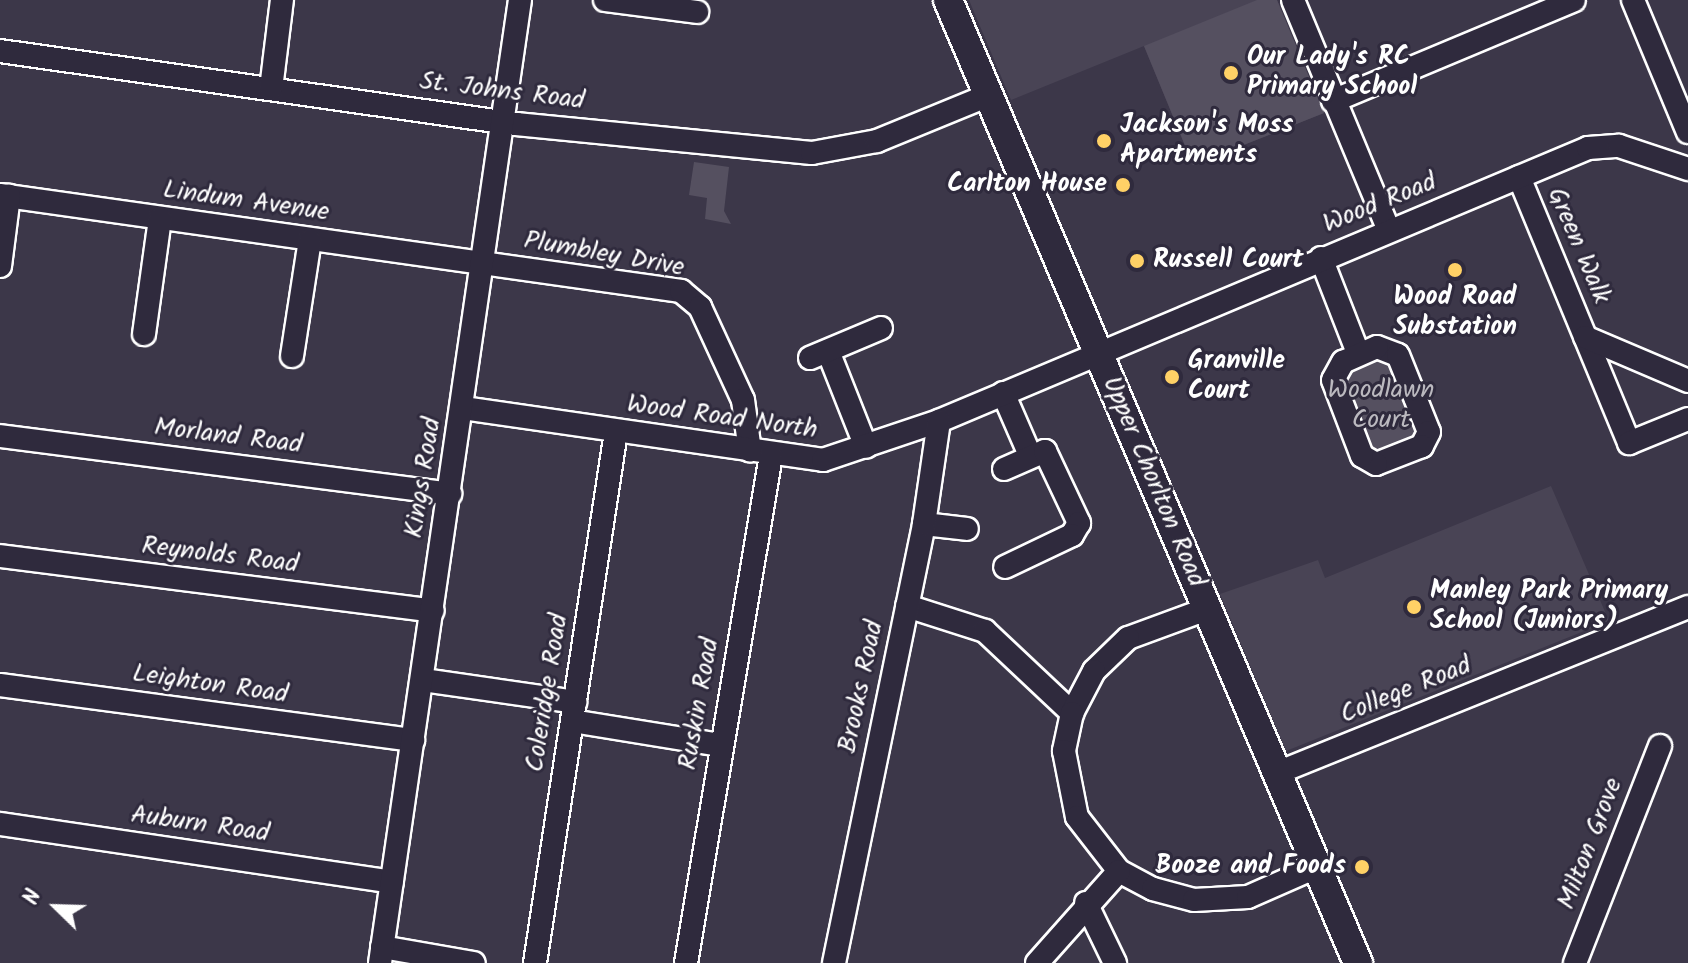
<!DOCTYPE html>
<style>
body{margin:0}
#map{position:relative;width:1688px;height:963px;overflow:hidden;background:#3c3749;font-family:Kalam,sans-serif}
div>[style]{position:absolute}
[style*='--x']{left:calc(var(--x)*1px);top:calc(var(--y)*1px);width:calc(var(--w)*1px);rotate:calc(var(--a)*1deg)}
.built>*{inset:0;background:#494455}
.green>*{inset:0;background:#555060}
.roads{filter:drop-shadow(2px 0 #fff) drop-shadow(-2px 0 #fff) drop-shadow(0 2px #fff) drop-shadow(0 -2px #fff)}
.minor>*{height:22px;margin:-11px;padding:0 11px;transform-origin:11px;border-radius:11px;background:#2f2a3d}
.major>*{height:28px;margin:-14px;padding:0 14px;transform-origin:14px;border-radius:14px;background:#2f2a3d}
.dots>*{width:22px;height:22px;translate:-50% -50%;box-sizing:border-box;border:4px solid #2f2a3d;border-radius:50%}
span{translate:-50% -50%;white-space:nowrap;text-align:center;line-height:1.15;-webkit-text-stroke:6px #2f2a3d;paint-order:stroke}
.poi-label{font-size:26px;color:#fff;font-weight:700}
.left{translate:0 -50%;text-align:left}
.right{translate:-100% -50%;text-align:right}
.street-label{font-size:26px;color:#fff}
.park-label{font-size:26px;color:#bbb9bf}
.north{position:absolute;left:16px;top:867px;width:80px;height:80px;-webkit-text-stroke:6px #2f2a3d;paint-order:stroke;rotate:293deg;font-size:22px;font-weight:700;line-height:32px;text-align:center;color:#fff}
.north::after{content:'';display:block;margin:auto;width:28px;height:36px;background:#fff;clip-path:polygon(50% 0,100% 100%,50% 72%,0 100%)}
</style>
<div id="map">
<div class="built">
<div style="clip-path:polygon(969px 0,1277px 0,1324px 113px,1193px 165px,1144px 46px,1011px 100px)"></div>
<div style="clip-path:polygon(1551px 486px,1609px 621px,1286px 751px,1220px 594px,1318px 560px,1325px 578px)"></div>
</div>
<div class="green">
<div style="clip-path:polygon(1257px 0,1277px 0,1324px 113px,1193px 165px,1144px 46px)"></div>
<div style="clip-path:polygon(694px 162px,729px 167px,724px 211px,731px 224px,705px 219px,707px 198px,689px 195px)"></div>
<div style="clip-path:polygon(1387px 354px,1420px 437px,1373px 455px,1339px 375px)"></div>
</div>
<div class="roads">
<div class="minor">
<div style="--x:605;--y:0;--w:93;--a:7.4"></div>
<div style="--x:1293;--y:0;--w:250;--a:67.4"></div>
<div style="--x:1633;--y:0;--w:143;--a:67.4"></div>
<div style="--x:0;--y:51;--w:521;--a:8.05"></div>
<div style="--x:516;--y:124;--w:297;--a:5.6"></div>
<div style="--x:812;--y:153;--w:66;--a:-10.5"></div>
<div style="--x:877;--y:141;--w:121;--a:-22.3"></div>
<div style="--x:271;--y:89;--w:90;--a:-83"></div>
<div style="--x:1333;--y:101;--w:261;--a:-22.7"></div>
<div style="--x:1519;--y:177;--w:288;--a:67.5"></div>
<div style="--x:1629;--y:443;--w:64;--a:-22.1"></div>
<div style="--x:0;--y:195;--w:688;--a:8.02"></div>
<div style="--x:681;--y:291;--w:25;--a:40"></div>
<div style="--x:700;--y:307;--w:102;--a:65.2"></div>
<div style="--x:743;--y:400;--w:51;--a:82.2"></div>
<div style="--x:1321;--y:258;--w:102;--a:68.7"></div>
<div style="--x:0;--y:266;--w:71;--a:-82.7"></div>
<div style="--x:144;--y:334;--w:117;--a:-82.1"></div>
<div style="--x:1585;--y:337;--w:112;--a:23.1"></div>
<div style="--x:1377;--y:347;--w:22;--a:21"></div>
<div style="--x:1398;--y:355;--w:83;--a:68.1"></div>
<div style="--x:1429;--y:432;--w:16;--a:117"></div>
<div style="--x:1422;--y:446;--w:49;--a:158.6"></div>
<div style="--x:1376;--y:464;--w:16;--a:-150"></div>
<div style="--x:1362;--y:456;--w:81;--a:-110.9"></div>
<div style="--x:1333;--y:380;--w:21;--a:-61"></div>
<div style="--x:1343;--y:362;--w:37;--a:-24"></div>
<div style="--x:828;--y:351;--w:103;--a:68.4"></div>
<div style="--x:292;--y:356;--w:117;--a:-81.2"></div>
<div style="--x:810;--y:358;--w:77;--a:-22.9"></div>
<div style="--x:1003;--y:393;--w:68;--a:66.5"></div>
<div style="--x:463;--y:408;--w:364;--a:8.2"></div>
<div style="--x:823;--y:460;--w:122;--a:-18.6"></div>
<div style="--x:939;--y:421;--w:704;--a:-22.81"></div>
<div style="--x:1588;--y:148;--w:31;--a:-4"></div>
<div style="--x:1619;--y:146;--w:73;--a:18.4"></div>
<div style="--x:0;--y:436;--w:454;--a:7.3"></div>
<div style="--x:1004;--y:469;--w:45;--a:-23.7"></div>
<div style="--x:1045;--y:451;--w:80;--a:64.7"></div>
<div style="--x:1079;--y:523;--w:14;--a:120"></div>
<div style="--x:1072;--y:535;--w:74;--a:154.5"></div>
<div style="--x:924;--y:524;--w:43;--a:6.6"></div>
<div style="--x:0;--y:556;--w:436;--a:7.2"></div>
<div style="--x:907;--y:606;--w:82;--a:17.8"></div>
<div style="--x:985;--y:631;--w:120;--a:43.3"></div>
<div style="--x:1207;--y:609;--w:84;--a:159.8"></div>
<div style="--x:1128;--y:638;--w:47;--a:135.9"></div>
<div style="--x:1094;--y:671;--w:47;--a:117.6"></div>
<div style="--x:1072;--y:713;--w:39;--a:102"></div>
<div style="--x:1064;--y:751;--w:67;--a:78.9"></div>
<div style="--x:1077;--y:817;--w:68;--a:52.1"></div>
<div style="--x:1119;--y:871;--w:38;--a:28"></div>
<div style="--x:1153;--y:889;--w:42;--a:15"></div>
<div style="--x:1194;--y:900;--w:54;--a:-3.2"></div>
<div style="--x:1248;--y:897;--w:74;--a:-23.8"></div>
<div style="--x:423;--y:680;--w:154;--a:8.2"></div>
<div style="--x:0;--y:685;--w:417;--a:7.6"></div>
<div style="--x:572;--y:721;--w:151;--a:9.2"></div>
<div style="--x:1277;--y:773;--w:443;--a:-22"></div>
<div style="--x:0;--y:824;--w:396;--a:8.4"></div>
<div style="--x:1086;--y:903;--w:67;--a:64.2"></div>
<div style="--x:382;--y:947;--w:93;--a:9.9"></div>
<div style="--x:380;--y:963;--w:973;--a:-81.73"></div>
<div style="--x:535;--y:963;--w:537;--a:-81.33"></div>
<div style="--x:686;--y:963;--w:515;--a:-80.5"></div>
<div style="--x:834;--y:963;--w:448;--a:-78.4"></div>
<div style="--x:924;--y:524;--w:104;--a:-81.7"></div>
<div style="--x:1037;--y:963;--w:123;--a:-48.3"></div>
<div style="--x:1575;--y:963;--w:233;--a:-68.6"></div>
</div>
<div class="major">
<div style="--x:948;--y:0;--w:1047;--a:66.94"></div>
</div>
</div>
<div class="dots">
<div style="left:1231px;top:73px;background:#ffd166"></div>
<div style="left:1104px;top:141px;background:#ffd166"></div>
<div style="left:1123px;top:185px;background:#ffd166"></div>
<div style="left:1137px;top:261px;background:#ffd166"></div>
<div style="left:1455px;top:270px;background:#ffd166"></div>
<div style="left:1172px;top:377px;background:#ffd166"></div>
<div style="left:1414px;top:607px;background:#ffd166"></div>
<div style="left:1362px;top:867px;background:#ffd166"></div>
</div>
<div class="poi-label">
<span class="left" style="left:1247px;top:73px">Our Lady's RC<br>Primary School</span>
<span class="left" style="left:1120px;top:141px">Jackson's Moss<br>Apartments</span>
<span class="right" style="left:1107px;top:185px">Carlton House</span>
<span class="left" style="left:1153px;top:261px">Russell Court</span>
<span style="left:1455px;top:313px">Wood Road<br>Substation</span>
<span class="left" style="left:1188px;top:377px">Granville<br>Court</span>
<span class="left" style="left:1430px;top:607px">Manley Park Primary<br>School (Juniors)</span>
<span class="right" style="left:1346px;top:867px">Booze and Foods</span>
</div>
<div class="street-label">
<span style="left:502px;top:92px;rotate:7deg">St. Johns Road</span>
<span style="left:246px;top:202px;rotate:8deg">Lindum Avenue</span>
<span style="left:1380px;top:204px;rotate:-22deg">Wood Road</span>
<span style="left:1578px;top:246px;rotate:67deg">Green Walk</span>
<span style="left:604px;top:255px;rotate:10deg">Plumbley Drive</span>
<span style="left:722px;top:418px;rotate:8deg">Wood Road North</span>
<span style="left:228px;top:437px;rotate:7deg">Morland Road</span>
<span style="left:424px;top:478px;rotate:-81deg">Kings Road</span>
<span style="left:1153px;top:482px;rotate:67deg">Upper Chorlton Road</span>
<span style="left:220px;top:556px;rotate:7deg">Reynolds Road</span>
<span style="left:210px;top:685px;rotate:8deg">Leighton Road</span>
<span style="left:862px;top:687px;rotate:-78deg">Brooks Road</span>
<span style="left:1406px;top:691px;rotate:-22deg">College Road</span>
<span style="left:548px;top:693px;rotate:-81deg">Coleridge Road</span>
<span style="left:700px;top:704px;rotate:-80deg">Ruskin Road</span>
<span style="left:200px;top:825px;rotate:8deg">Auburn Road</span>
<span style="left:1591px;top:844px;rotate:-69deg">Milton Grove</span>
</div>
<div class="park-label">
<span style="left:1381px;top:406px">Woodlawn<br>Court</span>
</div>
<div class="north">N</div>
</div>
